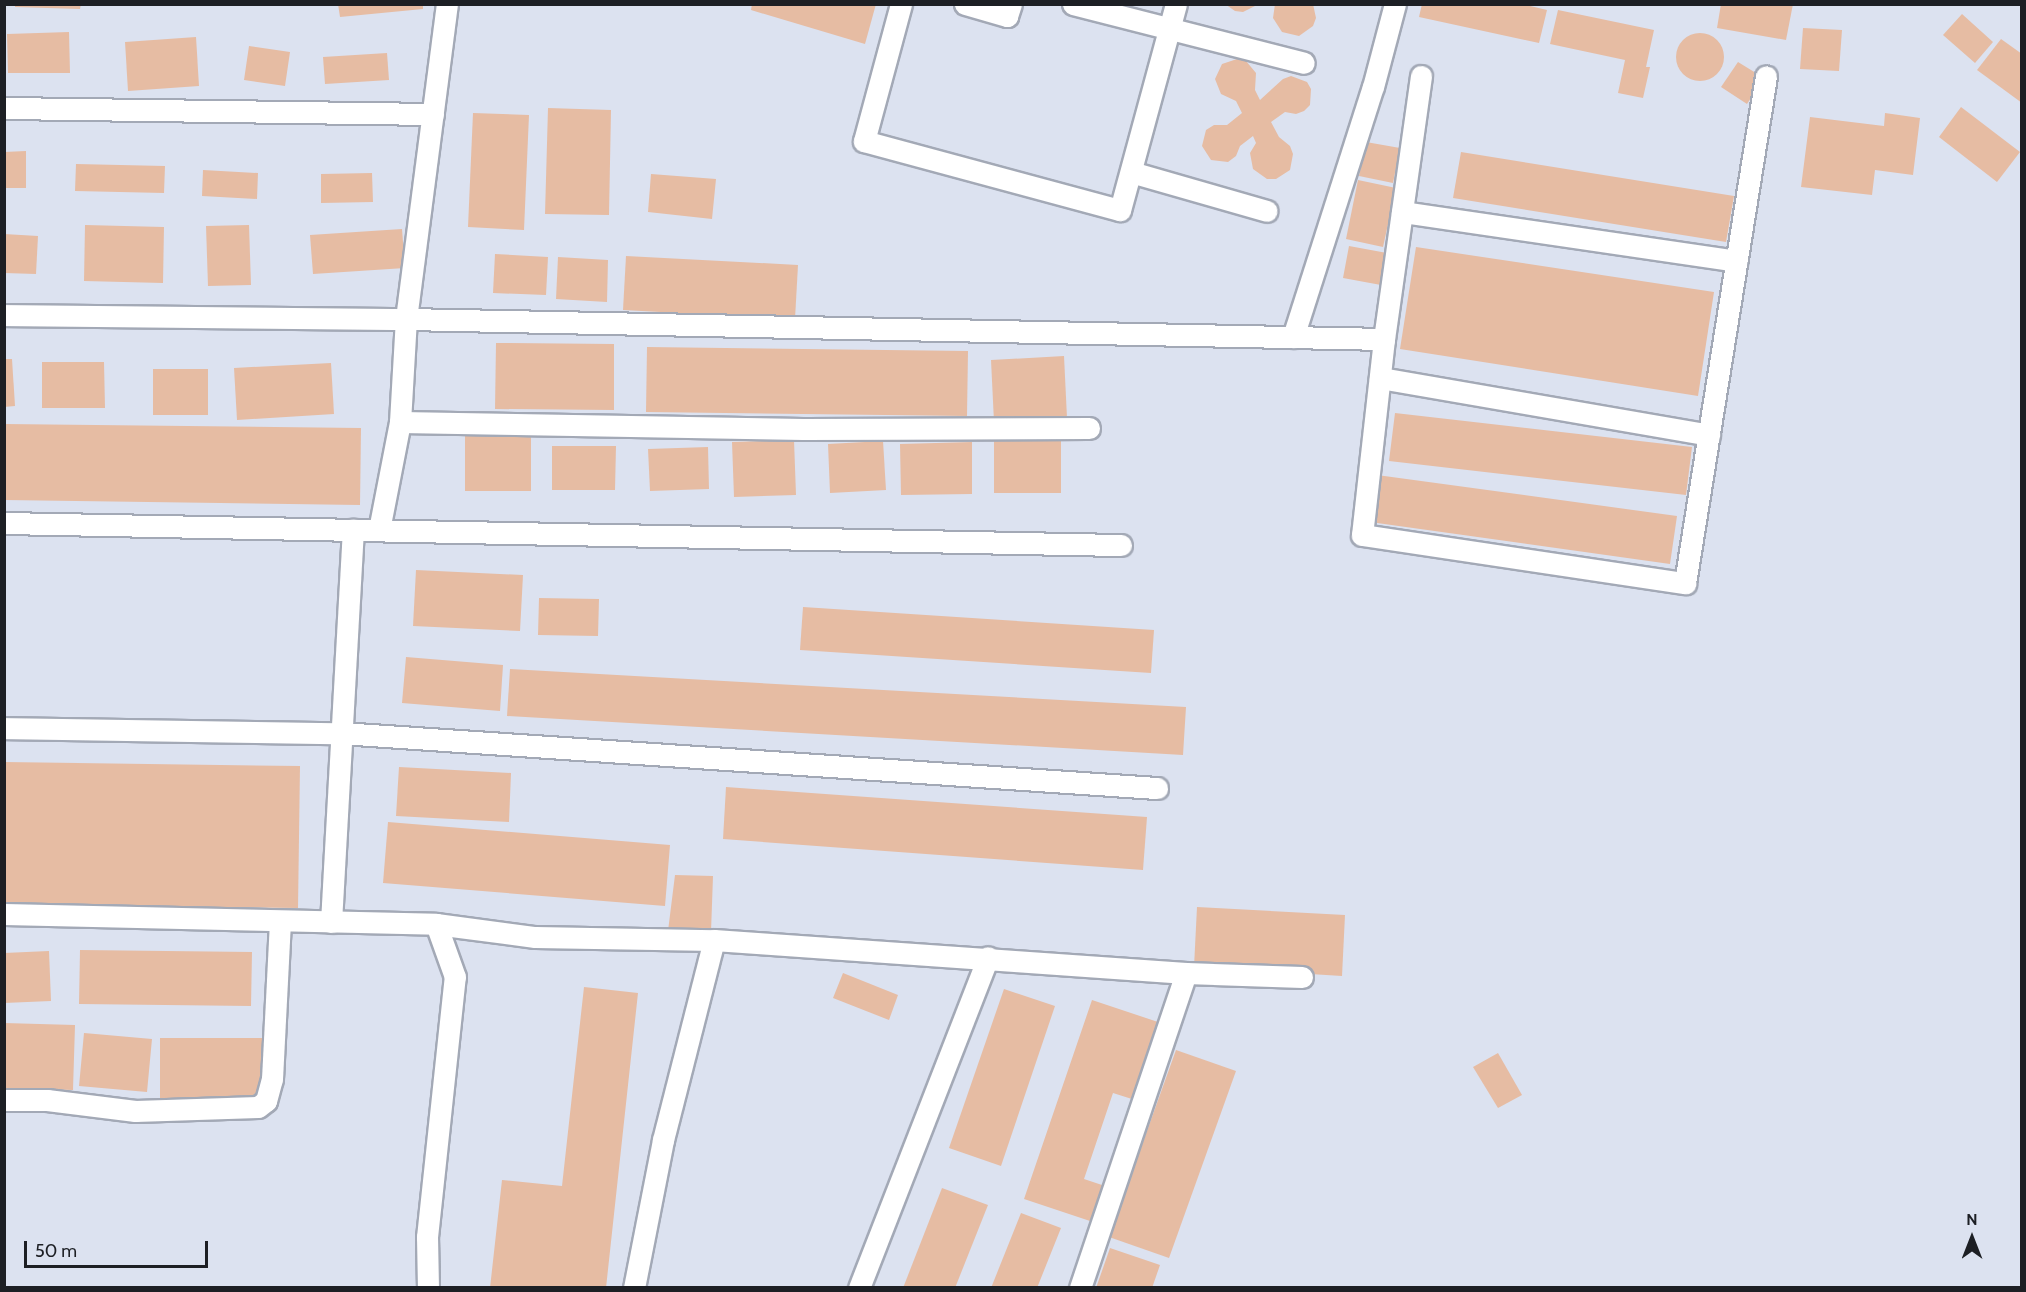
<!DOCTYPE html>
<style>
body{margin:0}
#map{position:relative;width:2026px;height:1292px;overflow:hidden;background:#dce2f0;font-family:Cabin,sans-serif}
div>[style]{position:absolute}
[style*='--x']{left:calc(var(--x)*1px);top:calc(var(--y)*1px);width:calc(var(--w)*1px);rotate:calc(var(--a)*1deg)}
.building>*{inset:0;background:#e6bca3}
.round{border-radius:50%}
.roads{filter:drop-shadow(2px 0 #a3a9b6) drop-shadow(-2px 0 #a3a9b6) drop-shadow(0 2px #a3a9b6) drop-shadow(0 -2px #a3a9b6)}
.street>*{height:21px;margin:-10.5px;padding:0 10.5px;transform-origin:10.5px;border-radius:10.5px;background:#fff}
span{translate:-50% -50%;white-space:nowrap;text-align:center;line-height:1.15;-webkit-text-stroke:6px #dce2f0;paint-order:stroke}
.frame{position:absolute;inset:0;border:6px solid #1d1f24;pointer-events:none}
.north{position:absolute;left:1942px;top:1208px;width:60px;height:60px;-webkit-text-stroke:4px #dce2f0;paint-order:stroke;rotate:0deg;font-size:16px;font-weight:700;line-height:24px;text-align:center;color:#1d1f24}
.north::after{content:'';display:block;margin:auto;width:21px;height:27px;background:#1d1f24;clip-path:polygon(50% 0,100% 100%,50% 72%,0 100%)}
.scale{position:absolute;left:24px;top:1241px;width:184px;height:27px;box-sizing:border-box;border:3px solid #1d1f24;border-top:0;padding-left:8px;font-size:18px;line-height:21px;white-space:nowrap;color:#1d1f24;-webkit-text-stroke:4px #dce2f0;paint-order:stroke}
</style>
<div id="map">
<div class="building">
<div style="clip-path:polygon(15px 4px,81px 4px,80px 9px,15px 7px)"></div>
<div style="clip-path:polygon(338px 4px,423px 4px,423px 9px,340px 17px)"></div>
<div style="clip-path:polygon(752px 4px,876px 4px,865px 44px,751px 10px)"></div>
<div style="clip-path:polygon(1225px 4px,1259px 4px,1243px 12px,1235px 11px)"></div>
<div style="clip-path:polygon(1275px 4px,1313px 4px,1316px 18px,1313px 26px,1299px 36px,1282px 32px,1273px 18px)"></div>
<div style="clip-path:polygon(1422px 4px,1522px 4px,1547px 10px,1539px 43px,1419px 17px)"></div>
<div style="clip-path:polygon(1721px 4px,1793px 4px,1786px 40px,1717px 28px)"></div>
<div style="clip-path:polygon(1558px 10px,1654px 30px,1646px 67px,1650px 67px,1643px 98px,1618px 93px,1625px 60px,1550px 44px)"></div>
<div style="clip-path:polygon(1962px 14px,1993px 42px,1975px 63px,1943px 35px)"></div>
<div style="clip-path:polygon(1803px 28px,1842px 30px,1839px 71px,1800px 69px)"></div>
<div style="clip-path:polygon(69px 32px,70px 73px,8px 73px,7px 34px)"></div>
<div class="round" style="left:1676px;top:33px;width:48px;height:48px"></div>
<div style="clip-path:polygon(196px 37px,199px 86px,128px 91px,125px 42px)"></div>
<div style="clip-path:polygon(2001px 39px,2022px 54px,2022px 103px,1977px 70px)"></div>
<div style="clip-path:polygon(249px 46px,290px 52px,285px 86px,244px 80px)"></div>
<div style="clip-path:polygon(387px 53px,389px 80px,325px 84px,323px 57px)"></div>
<div style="clip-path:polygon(1237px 59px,1246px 61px,1256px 73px,1255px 90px,1260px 100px,1283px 79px,1291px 76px,1307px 82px,1311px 89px,1310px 105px,1304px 111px,1296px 114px,1285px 112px,1271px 122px,1279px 137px,1290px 146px,1293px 154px,1290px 170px,1276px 179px,1267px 179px,1253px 169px,1250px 153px,1256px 143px,1253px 136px,1240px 146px,1236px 156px,1228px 162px,1211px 160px,1202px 146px,1206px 130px,1214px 125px,1227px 125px,1242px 113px,1236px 101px,1221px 94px,1215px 79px,1222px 64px)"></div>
<div style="clip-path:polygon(1738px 62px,1764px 78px,1747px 104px,1721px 87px)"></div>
<div style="clip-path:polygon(1961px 107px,2020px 152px,1997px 182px,1939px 137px)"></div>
<div style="clip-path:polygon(548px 108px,611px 110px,609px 215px,545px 214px)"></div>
<div style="clip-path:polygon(473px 113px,529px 115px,524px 230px,468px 227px)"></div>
<div style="clip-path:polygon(1885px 113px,1920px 118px,1913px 175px,1875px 170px,1872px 195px,1801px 187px,1810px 117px,1884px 126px)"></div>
<div style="clip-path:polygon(1366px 142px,1400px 148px,1393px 183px,1359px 176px)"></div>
<div style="clip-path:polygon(26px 151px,26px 188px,4px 188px,4px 152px)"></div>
<div style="clip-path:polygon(1461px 152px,1734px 196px,1726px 242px,1453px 198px)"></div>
<div style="clip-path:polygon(76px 164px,165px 166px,164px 193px,75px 191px)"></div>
<div style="clip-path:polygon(203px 170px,258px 173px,257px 199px,202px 196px)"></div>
<div style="clip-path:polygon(372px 173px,373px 202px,321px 203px,321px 174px)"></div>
<div style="clip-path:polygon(651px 174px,716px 179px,712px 219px,648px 212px)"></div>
<div style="clip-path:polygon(1358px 180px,1396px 188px,1383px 247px,1346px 239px)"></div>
<div style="clip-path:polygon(85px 225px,164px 227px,163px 283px,84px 281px)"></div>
<div style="clip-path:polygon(249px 225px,251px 285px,208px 286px,206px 226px)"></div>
<div style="clip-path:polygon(402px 229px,405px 268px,313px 274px,310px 235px)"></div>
<div style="clip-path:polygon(4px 234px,38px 236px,36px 274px,4px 273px)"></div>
<div style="clip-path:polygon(1349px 246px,1387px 253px,1381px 285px,1343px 278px)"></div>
<div style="clip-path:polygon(1416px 247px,1714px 292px,1698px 396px,1400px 349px)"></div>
<div style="clip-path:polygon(495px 254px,548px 257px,546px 295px,493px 293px)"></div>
<div style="clip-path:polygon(626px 256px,798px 265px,795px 319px,623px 310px)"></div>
<div style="clip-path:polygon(558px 257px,608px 260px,607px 302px,556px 299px)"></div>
<div style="clip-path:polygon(496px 343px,614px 344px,614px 410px,495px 409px)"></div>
<div style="clip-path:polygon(647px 347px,968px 351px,967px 416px,646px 412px)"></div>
<div style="clip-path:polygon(1064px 356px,1067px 418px,994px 422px,991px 360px)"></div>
<div style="clip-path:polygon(4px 359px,12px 359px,15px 406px,4px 407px)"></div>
<div style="clip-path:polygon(42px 362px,104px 362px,105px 408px,42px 408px)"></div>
<div style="clip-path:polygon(331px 363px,334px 414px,237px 420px,234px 368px)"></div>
<div style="clip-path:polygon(153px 369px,208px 369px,208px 415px,153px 415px)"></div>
<div style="clip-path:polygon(1395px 413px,1692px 447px,1686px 495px,1389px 461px)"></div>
<div style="clip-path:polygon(4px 424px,361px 428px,360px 505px,4px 500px)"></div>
<div style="clip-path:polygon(465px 436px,531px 436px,531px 491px,465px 491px)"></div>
<div style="clip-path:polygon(994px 438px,1061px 438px,1061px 493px,994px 493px)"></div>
<div style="clip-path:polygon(794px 440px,796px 495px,734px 497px,732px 442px)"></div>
<div style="clip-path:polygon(883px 441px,886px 490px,830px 493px,828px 444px)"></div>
<div style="clip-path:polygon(972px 442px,972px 494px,901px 495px,900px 444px)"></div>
<div style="clip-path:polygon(552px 446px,616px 446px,615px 490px,552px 490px)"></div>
<div style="clip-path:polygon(708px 447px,709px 489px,650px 491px,648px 449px)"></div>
<div style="clip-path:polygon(1377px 475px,1677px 516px,1670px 564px,1370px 522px)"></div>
<div style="clip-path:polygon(416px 570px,523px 575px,520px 631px,413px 626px)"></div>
<div style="clip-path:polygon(539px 598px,599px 599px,598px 636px,538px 635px)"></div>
<div style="clip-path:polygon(803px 607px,1154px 630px,1151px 673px,800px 650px)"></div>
<div style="clip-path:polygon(406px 657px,503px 665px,500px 711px,402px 703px)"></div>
<div style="clip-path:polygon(510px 669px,1186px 707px,1183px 755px,507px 716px)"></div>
<div style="clip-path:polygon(4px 762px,300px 766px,298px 908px,4px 905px)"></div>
<div style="clip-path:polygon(399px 767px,511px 773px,509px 822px,396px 816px)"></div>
<div style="clip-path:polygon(726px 787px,1147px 817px,1143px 870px,723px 839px)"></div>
<div style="clip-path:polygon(388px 822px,670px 845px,665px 906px,383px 883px)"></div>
<div style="clip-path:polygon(675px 875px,713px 876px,711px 932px,668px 931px)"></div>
<div style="clip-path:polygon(1197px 907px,1345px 915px,1342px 976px,1194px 967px)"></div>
<div style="clip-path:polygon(80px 950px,252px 952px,251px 1006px,79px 1004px)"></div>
<div style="clip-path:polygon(49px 951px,51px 1001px,4px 1003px,4px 953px)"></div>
<div style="clip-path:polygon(843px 973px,898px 995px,889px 1020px,833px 998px)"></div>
<div style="clip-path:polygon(584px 987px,638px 993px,606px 1288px,490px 1288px,502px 1180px,562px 1186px)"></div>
<div style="clip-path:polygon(1004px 989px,1055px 1006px,1001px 1166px,949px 1148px)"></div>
<div style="clip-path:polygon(1092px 1000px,1161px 1023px,1135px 1100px,1113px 1093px,1084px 1179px,1108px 1187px,1096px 1223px,1024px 1199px)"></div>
<div style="clip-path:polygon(4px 1023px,75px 1025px,73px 1090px,4px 1088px)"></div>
<div style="clip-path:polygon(84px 1033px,152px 1039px,147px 1092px,79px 1086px)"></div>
<div style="clip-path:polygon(160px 1038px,266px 1038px,266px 1099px,160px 1099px)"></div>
<div style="clip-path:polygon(1176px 1050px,1236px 1071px,1169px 1258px,1109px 1237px)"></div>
<div style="clip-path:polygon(1498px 1053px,1522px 1095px,1498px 1108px,1473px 1067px)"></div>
<div style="clip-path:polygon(942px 1188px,988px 1205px,955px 1288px,903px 1288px)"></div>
<div style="clip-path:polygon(1021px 1213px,1061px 1228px,1037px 1288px,991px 1288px)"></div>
<div style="clip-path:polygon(1110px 1248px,1160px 1265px,1152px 1288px,1096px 1288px)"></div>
</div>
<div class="roads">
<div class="street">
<div style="--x:901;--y:4;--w:142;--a:105.1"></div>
<div style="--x:864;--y:141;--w:265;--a:15.1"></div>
<div style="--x:1120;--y:210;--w:213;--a:-74.8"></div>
<div style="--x:965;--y:4;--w:44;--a:15.9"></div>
<div style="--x:1007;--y:16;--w:13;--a:-72"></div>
<div style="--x:1073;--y:4;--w:238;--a:14.3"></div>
<div style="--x:1421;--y:76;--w:266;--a:98"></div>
<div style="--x:1384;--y:339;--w:197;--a:96.4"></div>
<div style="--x:1362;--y:535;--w:327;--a:8.5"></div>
<div style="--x:1685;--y:583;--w:513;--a:-80.92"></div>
<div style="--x:4;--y:108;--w:429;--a:0.8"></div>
<div style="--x:1131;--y:172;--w:141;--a:16"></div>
<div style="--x:1402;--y:212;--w:338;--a:8.3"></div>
<div style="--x:4;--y:315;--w:402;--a:0.6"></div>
<div style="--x:406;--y:319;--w:978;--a:1.17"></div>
<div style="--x:1293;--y:337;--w:262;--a:-72.3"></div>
<div style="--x:1373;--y:87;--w:86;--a:-75.2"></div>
<div style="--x:1380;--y:378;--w:334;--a:9.8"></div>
<div style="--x:400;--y:422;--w:403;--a:1"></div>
<div style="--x:803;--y:429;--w:286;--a:-0.2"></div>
<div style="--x:4;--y:523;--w:1117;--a:1.13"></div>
<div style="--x:379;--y:530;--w:110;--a:-79"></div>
<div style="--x:400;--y:422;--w:103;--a:-86.7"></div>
<div style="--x:406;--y:319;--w:318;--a:-82.6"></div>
<div style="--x:4;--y:728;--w:337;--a:0.9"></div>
<div style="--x:341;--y:733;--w:818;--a:3.86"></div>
<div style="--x:4;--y:914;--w:432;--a:1.3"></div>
<div style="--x:436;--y:924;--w:100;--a:7.5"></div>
<div style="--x:535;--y:937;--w:179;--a:1"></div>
<div style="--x:714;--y:940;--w:473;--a:4"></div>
<div style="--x:1186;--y:973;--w:116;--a:2"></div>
<div style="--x:331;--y:922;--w:393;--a:-86.8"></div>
<div style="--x:4;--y:1100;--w:43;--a:0"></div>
<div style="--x:47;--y:1100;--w:89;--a:7.1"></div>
<div style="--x:135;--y:1111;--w:123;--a:-1.9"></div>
<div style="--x:258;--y:1107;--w:10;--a:-37"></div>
<div style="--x:266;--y:1101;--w:23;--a:-75"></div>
<div style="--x:272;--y:1079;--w:158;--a:-87.1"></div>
<div style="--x:428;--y:1288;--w:51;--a:-91.1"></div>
<div style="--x:427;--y:1237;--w:262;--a:-83.9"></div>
<div style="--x:455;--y:977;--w:56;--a:-109.7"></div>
<div style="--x:634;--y:1288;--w:151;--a:-78.9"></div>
<div style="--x:663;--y:1140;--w:206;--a:-75.7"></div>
<div style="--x:859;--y:1288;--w:355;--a:-68.7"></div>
<div style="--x:1080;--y:1288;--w:332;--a:-71.4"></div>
</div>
</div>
<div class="frame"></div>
<div class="north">N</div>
<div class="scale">50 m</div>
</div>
